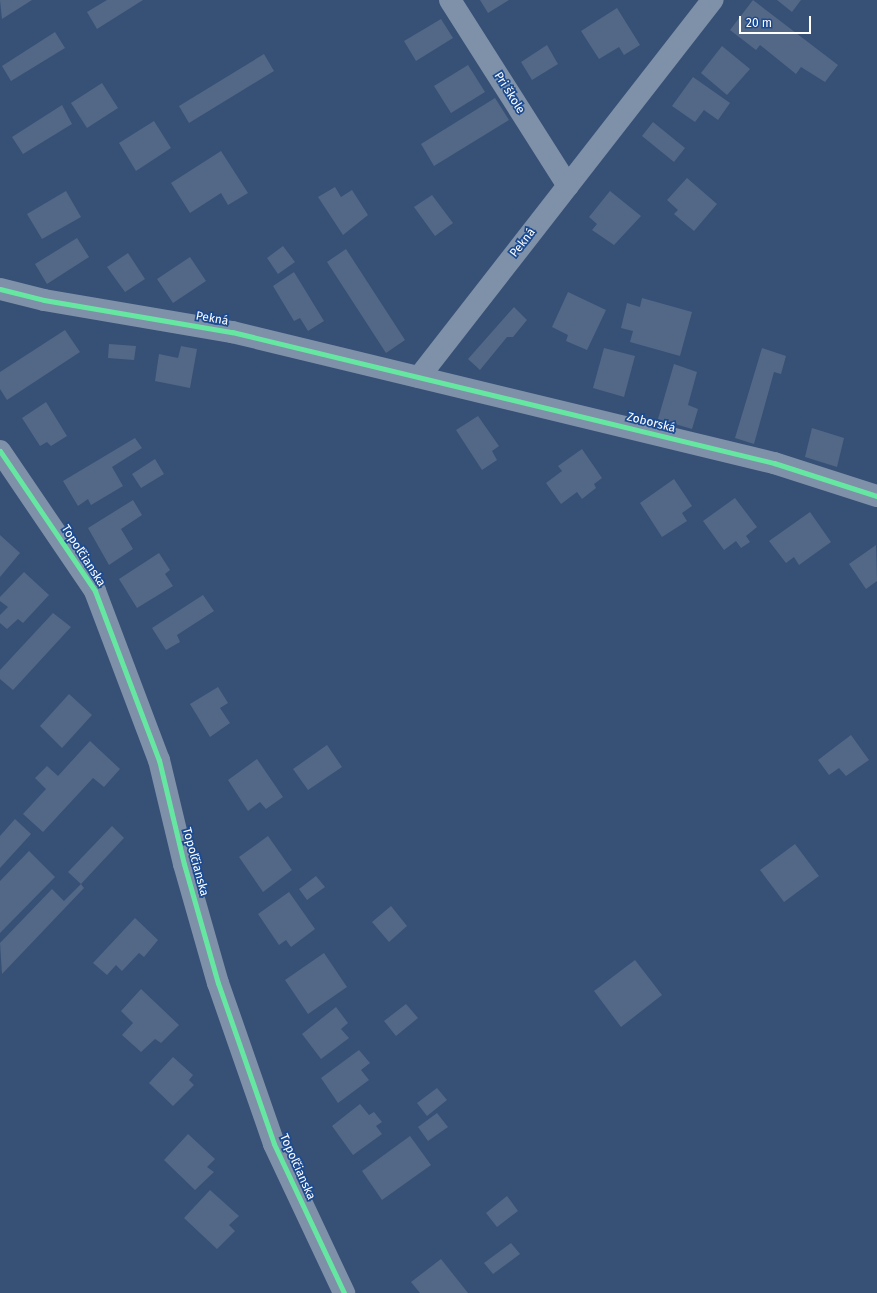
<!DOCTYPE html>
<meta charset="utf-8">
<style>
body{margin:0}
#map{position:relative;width:877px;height:1293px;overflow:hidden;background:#375076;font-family:"Fira Sans",sans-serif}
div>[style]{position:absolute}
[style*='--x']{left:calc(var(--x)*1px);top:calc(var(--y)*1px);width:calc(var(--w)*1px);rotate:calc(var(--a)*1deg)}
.building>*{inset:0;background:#536886}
.minor>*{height:22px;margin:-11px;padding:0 11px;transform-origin:11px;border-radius:11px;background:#7e91a9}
.tertiary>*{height:22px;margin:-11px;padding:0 11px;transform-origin:11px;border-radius:11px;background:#7e91a9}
.cycleway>*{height:5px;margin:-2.5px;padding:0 2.5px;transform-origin:2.5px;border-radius:2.5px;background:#66e7a1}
span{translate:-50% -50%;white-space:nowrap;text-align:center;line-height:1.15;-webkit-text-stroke:3.5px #1c4b91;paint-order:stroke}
.street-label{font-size:12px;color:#fff}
.scale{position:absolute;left:739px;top:16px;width:72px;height:18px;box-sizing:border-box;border:2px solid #fff;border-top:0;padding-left:5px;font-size:12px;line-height:14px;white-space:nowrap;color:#fff;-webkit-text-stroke:3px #1c4b91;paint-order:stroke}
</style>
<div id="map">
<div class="building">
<div style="clip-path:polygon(0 0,32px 0,2px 19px)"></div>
<div style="clip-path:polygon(107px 0,143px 0,97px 29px,87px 12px)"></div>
<div style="clip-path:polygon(480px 0,509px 0,488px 13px)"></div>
<div style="clip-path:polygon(753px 0,838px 65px,825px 82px,801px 67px,796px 74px,760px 45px,756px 50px,730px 30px)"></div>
<div style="clip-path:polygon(777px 0,801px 0,792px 12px)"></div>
<div style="clip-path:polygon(617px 8px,640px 45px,624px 55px,619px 47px,599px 59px,581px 31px)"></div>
<div style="clip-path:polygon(441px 19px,453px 38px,416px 61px,404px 41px)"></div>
<div style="clip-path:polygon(55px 32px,65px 48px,11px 81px,2px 66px)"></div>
<div style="clip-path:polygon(547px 45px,558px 64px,532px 80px,521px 62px)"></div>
<div style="clip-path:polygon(722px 46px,750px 69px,727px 95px,701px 73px)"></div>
<div style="clip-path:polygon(264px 54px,274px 71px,189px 123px,179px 106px)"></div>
<div style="clip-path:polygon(468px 65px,485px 92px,451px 113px,434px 86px)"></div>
<div style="clip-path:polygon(693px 77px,730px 103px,718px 120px,704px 110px,695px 122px,672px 106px)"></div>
<div style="clip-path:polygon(102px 83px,118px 108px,87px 128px,71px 103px)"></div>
<div style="clip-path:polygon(495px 98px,509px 120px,434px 166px,421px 144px)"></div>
<div style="clip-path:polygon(62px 105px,72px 124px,23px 154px,12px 137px)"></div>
<div style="clip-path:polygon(154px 121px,171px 148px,136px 171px,119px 143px)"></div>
<div style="clip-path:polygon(653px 122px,685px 148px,674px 162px,642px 136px)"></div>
<div style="clip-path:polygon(221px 151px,248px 193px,228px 205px,221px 193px,190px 213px,171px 183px)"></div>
<div style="clip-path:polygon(687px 178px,717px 204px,694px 231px,674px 214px,678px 210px,667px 200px)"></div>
<div style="clip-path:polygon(335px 187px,341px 197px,352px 190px,368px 215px,343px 235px,318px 197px)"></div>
<div style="clip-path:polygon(66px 191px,81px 217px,42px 239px,27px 214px)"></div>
<div style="clip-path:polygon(610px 191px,641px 216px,614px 245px,592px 230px,597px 224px,589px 217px)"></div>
<div style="clip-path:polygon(432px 195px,453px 223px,435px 236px,414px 207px)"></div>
<div style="clip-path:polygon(77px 238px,89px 257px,47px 284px,35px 264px)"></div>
<div style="clip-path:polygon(283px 246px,295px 262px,278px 274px,267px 258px)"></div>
<div style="clip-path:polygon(346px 249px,405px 340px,386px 353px,327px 262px)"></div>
<div style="clip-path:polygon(128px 253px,145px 279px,125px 292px,107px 267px)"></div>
<div style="clip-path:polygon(190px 257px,206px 281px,173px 303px,157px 279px)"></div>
<div style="clip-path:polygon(294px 272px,324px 321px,308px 331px,300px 318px,294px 321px,273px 286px)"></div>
<div style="clip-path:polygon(568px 292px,606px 310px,587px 350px,566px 341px,568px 335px,552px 327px)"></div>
<div style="clip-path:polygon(642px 298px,692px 312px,680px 356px,630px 342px,633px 331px,621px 328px,627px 303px,640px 307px)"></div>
<div style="clip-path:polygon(514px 307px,527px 320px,513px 337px,507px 337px,480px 370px,468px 359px)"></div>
<div style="clip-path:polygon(65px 330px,80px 352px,7px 400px,0 389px,0 372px)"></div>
<div style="clip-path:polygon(109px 344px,136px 346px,134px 360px,108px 358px)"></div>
<div style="clip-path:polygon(181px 346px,197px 349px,190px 388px,155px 381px,159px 354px,178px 358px)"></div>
<div style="clip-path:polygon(604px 348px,635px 356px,624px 397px,593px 388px)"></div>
<div style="clip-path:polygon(762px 348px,786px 356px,781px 374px,774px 372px,754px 444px,735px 438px)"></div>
<div style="clip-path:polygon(674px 364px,697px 372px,688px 405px,698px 409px,692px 429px,658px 419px)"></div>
<div style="clip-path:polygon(46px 402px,67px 436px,51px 446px,47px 442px,40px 446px,22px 418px)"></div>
<div style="clip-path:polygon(478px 416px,499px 446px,492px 451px,497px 460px,482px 470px,456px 430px)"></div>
<div style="clip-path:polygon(812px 428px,844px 438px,837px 467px,805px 457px)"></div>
<div style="clip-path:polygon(135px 438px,142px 448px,112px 467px,123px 486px,91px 505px,88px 499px,78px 506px,63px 481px)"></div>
<div style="clip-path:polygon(582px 449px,602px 478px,594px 484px,596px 488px,582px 499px,577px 492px,561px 504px,546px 483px,562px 471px,558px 466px)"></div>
<div style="clip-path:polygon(155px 459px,164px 474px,141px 488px,132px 474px)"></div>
<div style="clip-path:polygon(674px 479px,692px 506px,682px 513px,687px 521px,662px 537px,640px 503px)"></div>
<div style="clip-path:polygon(735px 498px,757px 527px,746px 536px,750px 542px,741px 548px,736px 541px,724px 550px,703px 521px)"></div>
<div style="clip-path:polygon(133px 500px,142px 515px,121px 529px,133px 549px,109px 565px,88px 528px)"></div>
<div style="clip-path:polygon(810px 512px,831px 542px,799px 565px,794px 557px,786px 563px,769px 541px)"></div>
<div style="clip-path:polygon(0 535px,20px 553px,0 577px)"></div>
<div style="clip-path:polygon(876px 545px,877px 581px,866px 589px,849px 564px)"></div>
<div style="clip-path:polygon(159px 553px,170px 570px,165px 574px,173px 586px,137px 608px,119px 579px)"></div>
<div style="clip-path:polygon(24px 572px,49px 595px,23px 623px,18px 619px,7px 629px,0 623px,0 615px,8px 607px,0 601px,0 597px)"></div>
<div style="clip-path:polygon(203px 595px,214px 611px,177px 635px,180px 642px,166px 650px,152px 628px)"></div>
<div style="clip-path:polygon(53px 613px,71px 627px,13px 690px,0 679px,0 670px)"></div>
<div style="clip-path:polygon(218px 687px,228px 703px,220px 708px,230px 723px,210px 737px,190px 704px)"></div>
<div style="clip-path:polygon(69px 694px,92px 715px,62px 748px,40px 726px)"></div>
<div style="clip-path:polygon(851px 735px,869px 760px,846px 776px,839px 768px,829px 775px,818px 760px)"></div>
<div style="clip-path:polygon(90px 741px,120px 769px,104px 787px,93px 778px,43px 832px,23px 814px,46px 789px,35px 778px,47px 766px,58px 776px)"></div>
<div style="clip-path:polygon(327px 745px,342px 767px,308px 790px,293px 769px)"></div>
<div style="clip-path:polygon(257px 759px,283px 797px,266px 809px,260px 802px,248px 811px,228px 780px)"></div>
<div style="clip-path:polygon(15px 819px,31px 834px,0 868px,0 836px)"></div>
<div style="clip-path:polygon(112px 826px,124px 838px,81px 884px,68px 872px)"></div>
<div style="clip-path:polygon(268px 836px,292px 870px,263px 892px,239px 857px)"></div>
<div style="clip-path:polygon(795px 844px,819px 876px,784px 902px,760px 870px)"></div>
<div style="clip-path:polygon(29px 851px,55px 877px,0 933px,0 881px)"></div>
<div style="clip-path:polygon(316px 876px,325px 887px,307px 900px,299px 889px)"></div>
<div style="clip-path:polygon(81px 884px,84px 888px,2px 974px,0 943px,52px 889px,64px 901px)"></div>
<div style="clip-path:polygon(289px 892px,315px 929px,291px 947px,286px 940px,279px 945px,258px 914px)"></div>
<div style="clip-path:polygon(391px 906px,407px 926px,389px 942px,372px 922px)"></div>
<div style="clip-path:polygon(135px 918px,158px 940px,144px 957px,139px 953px,122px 971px,116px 965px,107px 975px,93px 963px)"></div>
<div style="clip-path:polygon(324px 953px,347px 987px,308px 1014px,285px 980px)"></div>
<div style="clip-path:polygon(635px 960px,662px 995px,621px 1027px,594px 991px)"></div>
<div style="clip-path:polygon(141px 989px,179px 1025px,161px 1043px,155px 1039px,141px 1052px,122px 1035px,133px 1023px,121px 1011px)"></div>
<div style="clip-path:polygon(406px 1004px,418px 1018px,396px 1036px,384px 1021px)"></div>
<div style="clip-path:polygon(336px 1007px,348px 1023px,341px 1029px,349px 1038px,321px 1059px,302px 1034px)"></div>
<div style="clip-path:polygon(359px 1050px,370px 1063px,361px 1070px,369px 1080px,338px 1103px,321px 1078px)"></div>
<div style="clip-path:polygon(173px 1057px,193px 1075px,189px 1080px,194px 1085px,173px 1106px,149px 1083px)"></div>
<div style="clip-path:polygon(437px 1088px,447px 1100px,427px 1116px,417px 1103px)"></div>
<div style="clip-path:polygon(360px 1104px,369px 1115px,374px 1112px,382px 1122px,376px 1126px,382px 1134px,353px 1155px,332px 1126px)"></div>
<div style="clip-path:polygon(437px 1113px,448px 1127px,428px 1141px,418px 1127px)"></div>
<div style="clip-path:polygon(188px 1134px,215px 1159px,207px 1167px,214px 1172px,195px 1190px,164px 1160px)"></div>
<div style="clip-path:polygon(410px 1136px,431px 1165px,382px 1200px,362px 1171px)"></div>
<div style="clip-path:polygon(210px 1190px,239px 1216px,229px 1225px,235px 1231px,217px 1249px,184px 1218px)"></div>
<div style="clip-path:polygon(507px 1196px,518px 1211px,497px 1227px,486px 1213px)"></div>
<div style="clip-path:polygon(511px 1243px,520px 1254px,493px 1274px,484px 1263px)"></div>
<div style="clip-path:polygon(441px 1259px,468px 1293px,420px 1293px,411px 1282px)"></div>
</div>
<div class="minor">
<div style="--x:450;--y:0;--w:220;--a:57.6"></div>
<div style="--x:0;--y:289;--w:45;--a:14"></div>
<div style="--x:44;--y:300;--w:191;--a:9.7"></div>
<div style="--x:232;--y:332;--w:558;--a:13.59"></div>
<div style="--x:774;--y:463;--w:108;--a:17.8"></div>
<div style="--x:419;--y:377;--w:478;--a:-52.1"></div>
</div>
<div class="tertiary">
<div style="--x:0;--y:451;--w:169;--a:55.8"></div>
<div style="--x:95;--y:591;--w:181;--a:69.3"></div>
<div style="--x:159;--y:760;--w:107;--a:76.5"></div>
<div style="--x:184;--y:864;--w:124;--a:74.1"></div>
<div style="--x:218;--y:983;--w:170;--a:70.8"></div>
<div style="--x:274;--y:1144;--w:165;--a:64.8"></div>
</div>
<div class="cycleway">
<div style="--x:0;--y:289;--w:45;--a:14"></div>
<div style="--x:44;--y:300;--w:191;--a:9.7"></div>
<div style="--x:232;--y:332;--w:558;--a:13.59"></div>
<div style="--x:774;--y:463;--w:108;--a:17.8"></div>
<div style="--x:0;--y:451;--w:169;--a:55.8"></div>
<div style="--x:95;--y:591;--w:181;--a:69.3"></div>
<div style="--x:159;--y:760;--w:107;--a:76.5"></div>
<div style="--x:184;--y:864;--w:124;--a:74.1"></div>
<div style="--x:218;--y:983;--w:170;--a:70.8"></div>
<div style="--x:274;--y:1144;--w:165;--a:64.8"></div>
</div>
<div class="street-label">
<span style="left:509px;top:93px;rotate:58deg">Pri škole</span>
<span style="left:523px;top:243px;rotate:-52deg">Pekná</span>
<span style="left:212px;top:319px;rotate:10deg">Pekná</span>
<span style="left:651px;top:423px;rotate:14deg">Zoborská</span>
<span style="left:83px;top:556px;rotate:57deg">Topoľčianska</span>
<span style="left:195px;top:862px;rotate:75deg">Topoľčianska</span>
<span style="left:297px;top:1167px;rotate:66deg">Topoľčianska</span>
</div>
<div class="scale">20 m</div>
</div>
